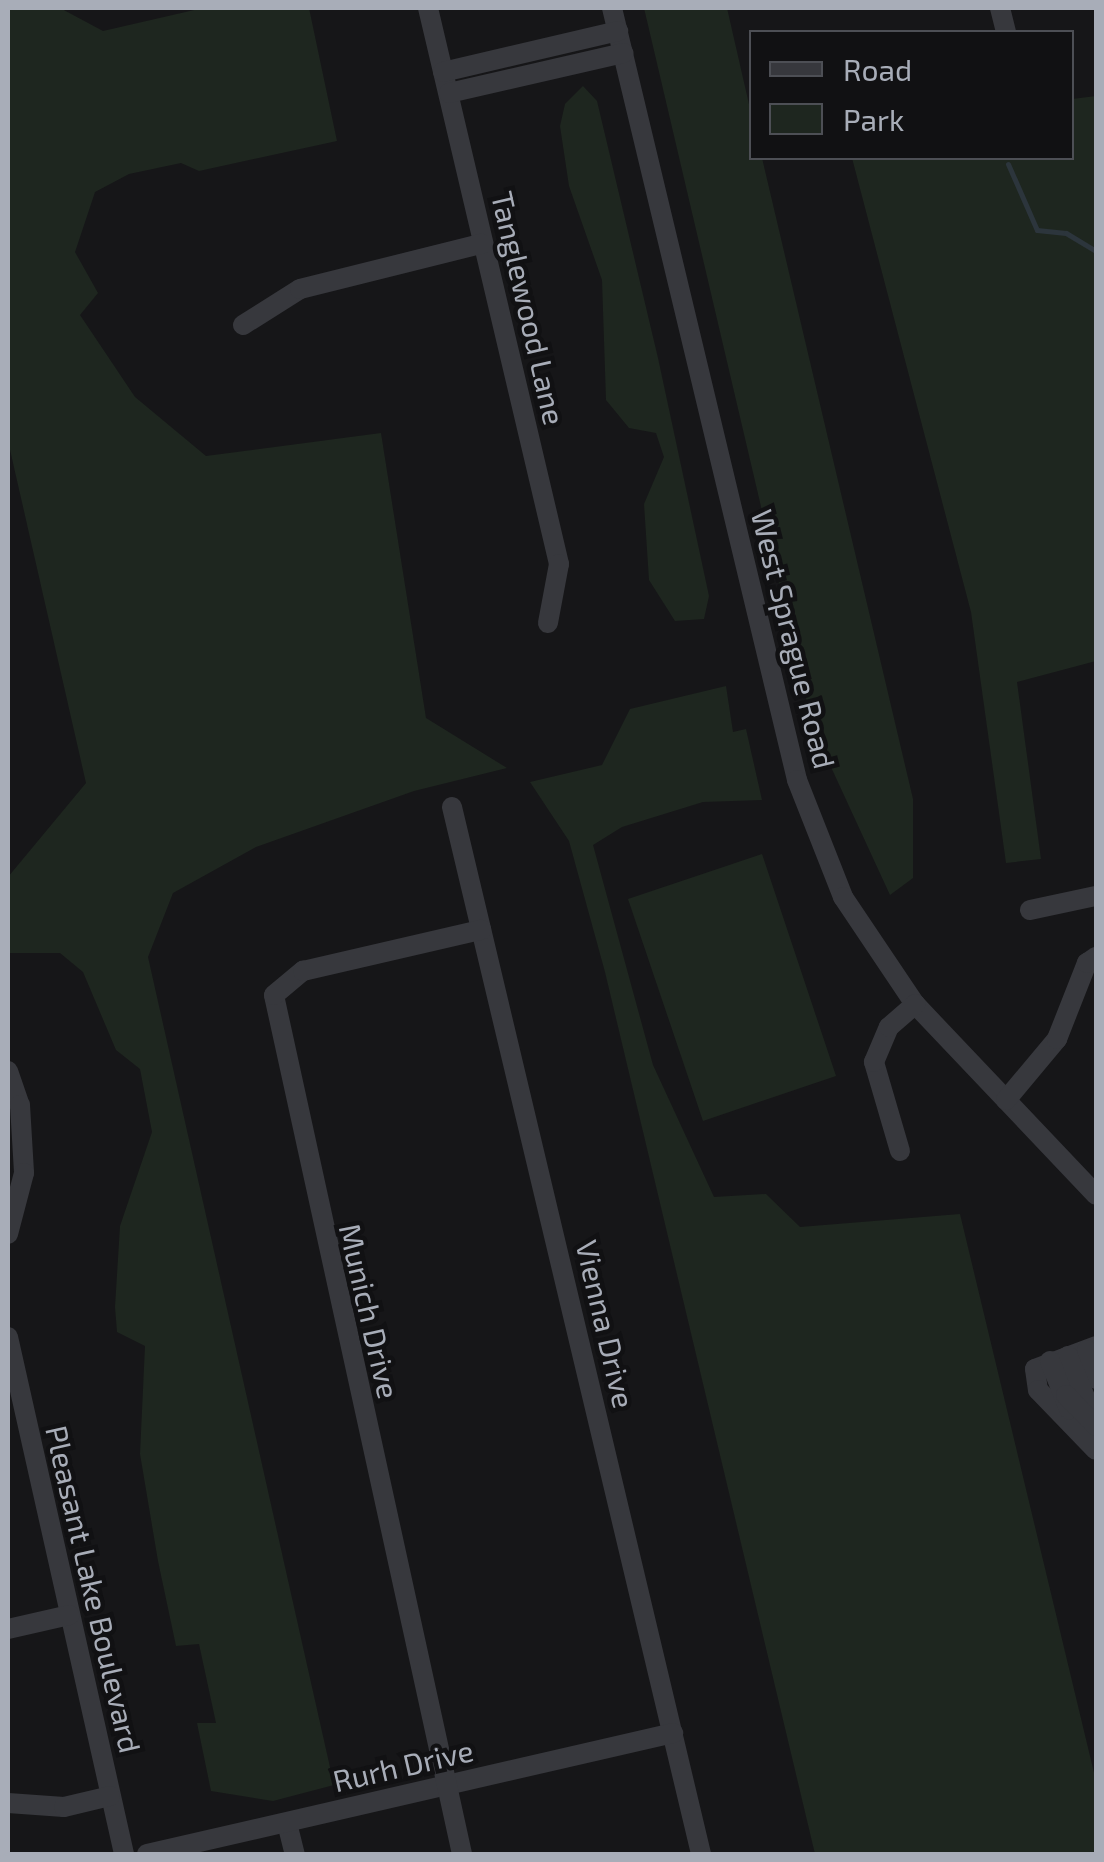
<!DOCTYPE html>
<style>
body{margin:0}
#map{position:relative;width:1104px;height:1862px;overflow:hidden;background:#161618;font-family:"Exo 2",sans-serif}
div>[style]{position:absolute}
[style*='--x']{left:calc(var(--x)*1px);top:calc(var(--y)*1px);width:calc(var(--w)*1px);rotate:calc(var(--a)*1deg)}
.green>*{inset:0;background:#1e261f}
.stream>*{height:5px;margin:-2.5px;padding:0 2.5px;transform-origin:2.5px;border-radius:2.5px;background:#2c353c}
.minor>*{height:20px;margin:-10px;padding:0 10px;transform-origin:10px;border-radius:10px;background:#37383d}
span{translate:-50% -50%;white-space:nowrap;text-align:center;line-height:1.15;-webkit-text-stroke:9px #111113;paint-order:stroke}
.street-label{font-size:30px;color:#a8adb8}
.frame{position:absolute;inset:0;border:10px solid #a8adb8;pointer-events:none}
.legend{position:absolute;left:749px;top:30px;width:325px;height:130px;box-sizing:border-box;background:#111113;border:2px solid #4d4f55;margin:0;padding:12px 18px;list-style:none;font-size:30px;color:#a8adb8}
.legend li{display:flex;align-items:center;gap:20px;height:50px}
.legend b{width:50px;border:2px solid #4d4f55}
</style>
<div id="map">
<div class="green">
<div style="clip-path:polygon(8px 8px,60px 8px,103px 31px,203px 8px,309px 8px,337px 141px,199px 171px,181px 163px,129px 174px,95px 192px,75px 252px,98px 293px,80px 315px,135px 397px,206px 456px,381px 433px,426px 718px,507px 768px,414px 791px,256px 847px,173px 893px,148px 957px,334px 1785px,273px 1801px,211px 1791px,197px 1723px,216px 1723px,199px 1644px,176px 1646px,158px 1561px,140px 1454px,145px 1346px,117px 1332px,115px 1307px,120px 1226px,152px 1132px,140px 1069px,116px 1050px,83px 972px,60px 953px,8px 953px,8px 877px,86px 783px,8px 441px)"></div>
<div style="clip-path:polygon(644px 8px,727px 8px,751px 113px,752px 158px,762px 158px,913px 799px,913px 878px,890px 895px,813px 728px)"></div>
<div style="clip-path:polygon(583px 86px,597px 101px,658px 358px,709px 596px,704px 619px,675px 621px,649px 580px,644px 504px,664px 457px,656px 433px,629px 428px,606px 400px,602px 280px,569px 186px,560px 126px,565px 104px)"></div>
<div style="clip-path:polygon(1096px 96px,1096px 661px,1017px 682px,1041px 859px,1006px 863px,971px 612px,852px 158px,1072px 158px,1072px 99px)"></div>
<div style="clip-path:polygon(726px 686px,733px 732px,746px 729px,762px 800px,703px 802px,622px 827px,593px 845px,653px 1065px,714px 1197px,766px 1194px,800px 1227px,960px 1214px,1096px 1781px,1096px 1854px,815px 1854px,605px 972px,569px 841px,530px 782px,602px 765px,630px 709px)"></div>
<div style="clip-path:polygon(762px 854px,836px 1076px,703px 1121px,628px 899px)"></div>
</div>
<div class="stream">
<div style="--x:1008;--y:164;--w:72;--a:66.3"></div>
<div style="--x:1037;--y:230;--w:29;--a:6"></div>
<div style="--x:1066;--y:233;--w:35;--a:31"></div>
</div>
<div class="minor">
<div style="--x:428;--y:8;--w:571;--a:76.74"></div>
<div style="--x:559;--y:564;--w:60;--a:100.6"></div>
<div style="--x:612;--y:8;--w:794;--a:76.52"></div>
<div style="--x:797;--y:780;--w:126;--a:68.5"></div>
<div style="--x:843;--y:897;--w:129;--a:56.1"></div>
<div style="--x:915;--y:1004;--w:263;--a:46.5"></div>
<div style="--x:1000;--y:8;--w:25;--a:76"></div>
<div style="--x:443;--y:72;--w:180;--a:-13.2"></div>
<div style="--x:449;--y:93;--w:179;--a:-12.9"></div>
<div style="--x:243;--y:325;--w:67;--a:-32.3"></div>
<div style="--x:300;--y:289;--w:187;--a:-14"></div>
<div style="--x:452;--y:807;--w:1076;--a:76.62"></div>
<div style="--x:1030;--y:910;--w:67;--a:-12"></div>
<div style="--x:8;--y:1071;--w:36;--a:71"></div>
<div style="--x:20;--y:1105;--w:68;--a:86.6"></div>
<div style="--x:24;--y:1173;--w:63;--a:104.7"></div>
<div style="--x:1006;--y:1100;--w:80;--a:-50.1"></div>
<div style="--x:1057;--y:1039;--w:82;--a:-68.5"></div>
<div style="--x:1087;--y:963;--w:11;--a:-34"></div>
<div style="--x:900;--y:1151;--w:93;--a:-106.3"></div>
<div style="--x:874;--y:1062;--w:38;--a:-67"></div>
<div style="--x:889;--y:1027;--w:35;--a:-41"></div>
<div style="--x:8;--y:1337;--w:530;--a:77.35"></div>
<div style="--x:1096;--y:1346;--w:65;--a:159.3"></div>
<div style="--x:1035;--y:1369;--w:21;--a:82"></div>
<div style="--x:1038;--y:1390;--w:83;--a:46"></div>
<div style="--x:1087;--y:1350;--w:30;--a:73"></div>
<div style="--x:1068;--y:1356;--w:57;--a:67.5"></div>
<div style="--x:1050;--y:1361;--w:52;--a:68.4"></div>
<div style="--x:1066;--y:1395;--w:43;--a:45.9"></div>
<div style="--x:8;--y:1629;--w:63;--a:-12.9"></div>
<div style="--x:8;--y:1803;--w:56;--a:4.1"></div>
<div style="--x:64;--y:1807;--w:47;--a:-13.4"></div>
<div style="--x:287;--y:1823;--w:32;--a:76"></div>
<div style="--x:147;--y:1854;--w:540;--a:-12.95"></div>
<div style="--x:462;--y:1854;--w:879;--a:-102.35"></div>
<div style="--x:274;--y:995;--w:38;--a:-40"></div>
<div style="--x:303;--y:971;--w:183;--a:-13"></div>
</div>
<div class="street-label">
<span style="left:529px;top:308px;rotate:77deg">Tanglewood Lane</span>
<span style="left:794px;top:639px;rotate:76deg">West Sprague Road</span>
<span style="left:370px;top:1311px;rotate:77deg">Munich Drive</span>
<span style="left:606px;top:1324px;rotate:77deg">Vienna Drive</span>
<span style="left:94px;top:1589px;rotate:77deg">Pleasant Lake Boulevard</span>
<span style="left:403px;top:1765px;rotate:-13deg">Rurh Drive</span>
</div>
<div class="frame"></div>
<ul class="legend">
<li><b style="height:12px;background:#37383d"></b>Road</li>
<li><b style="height:28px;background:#1e261f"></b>Park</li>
</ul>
</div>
